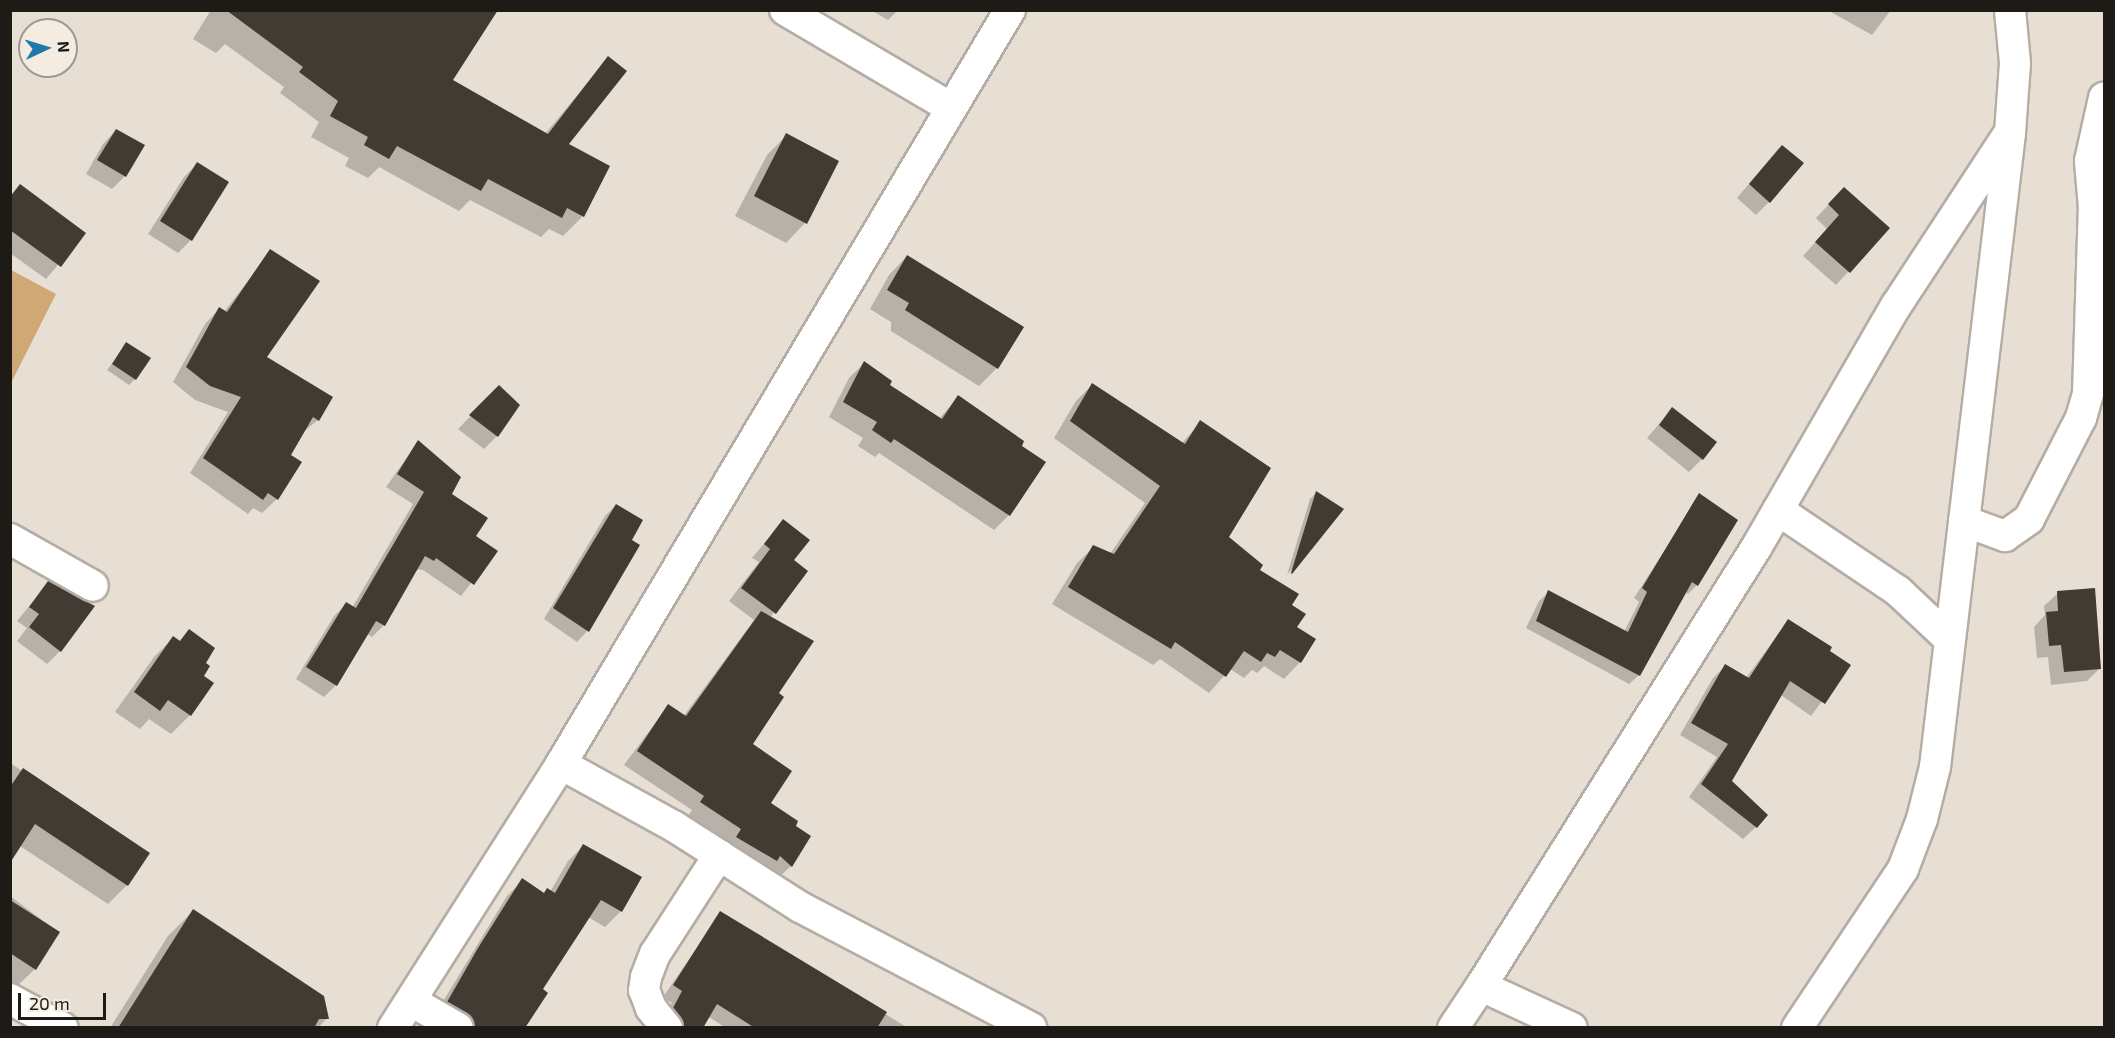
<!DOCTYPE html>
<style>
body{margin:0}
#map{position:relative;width:2115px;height:1038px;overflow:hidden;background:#e7ded4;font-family:"Exo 2",sans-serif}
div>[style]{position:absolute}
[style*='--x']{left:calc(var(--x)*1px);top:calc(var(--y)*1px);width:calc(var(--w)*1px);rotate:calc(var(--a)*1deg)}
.green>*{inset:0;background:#cfa876}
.shadow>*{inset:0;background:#0003}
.building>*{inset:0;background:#423b33}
.roads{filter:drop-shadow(2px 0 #b5ada3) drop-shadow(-2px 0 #b5ada3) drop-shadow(0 2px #b5ada3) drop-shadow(0 -2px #b5ada3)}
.minor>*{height:30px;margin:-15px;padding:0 15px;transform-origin:15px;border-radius:15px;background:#fff}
span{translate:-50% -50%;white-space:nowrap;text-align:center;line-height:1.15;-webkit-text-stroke:6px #f4ece1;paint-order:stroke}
.frame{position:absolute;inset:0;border:12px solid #1e1b17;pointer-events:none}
.north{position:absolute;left:18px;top:18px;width:60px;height:60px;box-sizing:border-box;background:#f4ece1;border:2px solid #9e9890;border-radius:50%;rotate:86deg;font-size:16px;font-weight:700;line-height:24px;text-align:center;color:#1e1b17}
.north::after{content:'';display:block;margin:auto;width:21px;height:27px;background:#207aa9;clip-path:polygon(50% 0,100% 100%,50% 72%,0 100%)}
.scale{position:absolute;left:18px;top:993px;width:88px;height:27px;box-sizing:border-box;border:3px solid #1e1b17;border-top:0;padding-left:8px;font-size:18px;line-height:21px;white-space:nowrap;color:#1e1b17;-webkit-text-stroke:4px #f4ece1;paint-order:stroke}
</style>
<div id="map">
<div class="green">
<div style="clip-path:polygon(11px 270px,56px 294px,11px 383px)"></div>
</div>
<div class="shadow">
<div style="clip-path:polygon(211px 10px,498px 10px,450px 80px,545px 134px,608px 58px,566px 144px,583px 216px,563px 236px,549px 229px,541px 237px,470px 200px,459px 211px,379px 167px,368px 178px,345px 166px,349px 158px,311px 137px,319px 122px,280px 93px,284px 87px,225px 44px,216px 53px,193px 39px)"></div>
<div style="clip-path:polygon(871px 10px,898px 10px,888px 20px)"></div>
<div style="clip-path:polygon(1891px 10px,1872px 35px,1829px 11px,1830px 10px)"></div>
<div style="clip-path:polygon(116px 130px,125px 176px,112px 189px,86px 174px,103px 144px)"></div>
<div style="clip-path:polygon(787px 135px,837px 162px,805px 223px,786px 243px,735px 216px,767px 155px)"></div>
<div style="clip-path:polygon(1769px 160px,1769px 202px,1756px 215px,1737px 198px)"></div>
<div style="clip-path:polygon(197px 164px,191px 240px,178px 253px,148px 234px,184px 177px)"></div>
<div style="clip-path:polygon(20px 186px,84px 234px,46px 279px,10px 253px,10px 196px)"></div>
<div style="clip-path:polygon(1831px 202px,1887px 229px,1836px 285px,1803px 256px,1827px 229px,1816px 218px)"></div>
<div style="clip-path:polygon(271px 251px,265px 358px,318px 420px,302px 433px,289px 456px,277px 499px,262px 513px,253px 508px,248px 514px,190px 473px,228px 412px,195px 400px,173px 382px,205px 324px,219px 309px,224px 312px)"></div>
<div style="clip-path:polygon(907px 256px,997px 368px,979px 386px,891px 331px,891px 322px,870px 309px,889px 275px)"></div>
<div style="clip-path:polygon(127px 344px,135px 379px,129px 385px,107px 370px)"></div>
<div style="clip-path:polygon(864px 363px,888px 385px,939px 419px,958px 397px,1009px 515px,994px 530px,879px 453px,875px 457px,858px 446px,863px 438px,829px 417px,849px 378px)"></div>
<div style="clip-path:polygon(1092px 385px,1181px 444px,1201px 422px,1227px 537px,1290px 606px,1300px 662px,1284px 679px,1264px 666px,1257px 673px,1252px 670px,1244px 678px,1230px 669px,1209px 693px,1160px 659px,1153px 665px,1052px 604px,1077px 563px,1094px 547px,1110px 554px,1145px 503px,1054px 438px,1076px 401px)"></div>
<div style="clip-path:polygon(499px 387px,497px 436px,484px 449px,458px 429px)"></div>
<div style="clip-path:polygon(1672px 409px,1702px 459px,1689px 472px,1647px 438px)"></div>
<div style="clip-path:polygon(418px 442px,474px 536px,496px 551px,461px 596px,423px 570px,415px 569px,384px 625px,372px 637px,367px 634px,336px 685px,324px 697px,296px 679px,334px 616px,346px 604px,352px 608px,413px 504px,386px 487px)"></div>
<div style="clip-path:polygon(1316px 493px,1342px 509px,1287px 575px,1310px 499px)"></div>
<div style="clip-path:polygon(1700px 495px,1697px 585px,1688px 594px,1685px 592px,1639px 675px,1629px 684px,1526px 628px,1539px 601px,1549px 592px,1624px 632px,1639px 602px,1634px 598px)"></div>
<div style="clip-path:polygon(616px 505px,630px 540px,638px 545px,587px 631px,577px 642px,544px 619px,605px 516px)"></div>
<div style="clip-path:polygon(783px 521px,792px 560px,806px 571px,770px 618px,777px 693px,751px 744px,791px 866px,777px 879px,724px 851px,729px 843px,688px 816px,692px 810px,624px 765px,668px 706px,683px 717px,754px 620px,729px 601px,759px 562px,752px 558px)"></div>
<div style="clip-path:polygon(49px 582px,60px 651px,47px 664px,17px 641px,27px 628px,17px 621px)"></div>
<div style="clip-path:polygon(2058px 593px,2100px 668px,2087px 681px,2051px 685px,2048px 657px,2037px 658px,2034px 627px,2045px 615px,2044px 606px)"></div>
<div style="clip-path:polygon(1788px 621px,1848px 666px,1811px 716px,1781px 695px,1730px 781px,1756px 827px,1743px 839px,1689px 797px,1717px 757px,1680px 735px,1713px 678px,1725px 666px,1746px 678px)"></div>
<div style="clip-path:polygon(189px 631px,204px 663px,190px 715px,171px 734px,149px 719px,140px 729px,115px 712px,154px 657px,173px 638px,179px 642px)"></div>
<div style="clip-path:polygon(10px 763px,148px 853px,127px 885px,108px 904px,20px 846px,10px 860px)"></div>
<div style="clip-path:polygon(583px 846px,621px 911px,605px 927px,588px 917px,541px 989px,523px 1028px,449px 1028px,433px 1018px,507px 896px,523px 880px,543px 894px,550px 892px,568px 861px)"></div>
<div style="clip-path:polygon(10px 896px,58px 932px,35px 969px,15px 988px,10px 985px)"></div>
<div style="clip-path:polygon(193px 911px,327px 1018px,318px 1028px,110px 1028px,168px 936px)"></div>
<div style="clip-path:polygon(721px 913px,908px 1028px,726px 1028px,709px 1017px,701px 1028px,667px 1028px,662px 1020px,672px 1003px,663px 997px)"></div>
</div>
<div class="building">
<div style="clip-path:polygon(226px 10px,498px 10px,453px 80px,548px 134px,608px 56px,627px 71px,569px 144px,610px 166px,584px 217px,567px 208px,562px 218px,488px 179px,481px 191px,397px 146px,389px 159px,364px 145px,368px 137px,330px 116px,338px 101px,299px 72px,303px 67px)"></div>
<div style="clip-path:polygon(116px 129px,145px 145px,126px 177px,97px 160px)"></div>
<div style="clip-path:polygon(786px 133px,839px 161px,807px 224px,754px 196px)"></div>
<div style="clip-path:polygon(1782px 145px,1804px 163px,1770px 203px,1749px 184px)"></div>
<div style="clip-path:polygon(197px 162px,229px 182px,192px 241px,160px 221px)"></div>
<div style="clip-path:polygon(20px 184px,86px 233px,61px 267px,10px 230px,10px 197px)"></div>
<div style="clip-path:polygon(1844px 187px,1890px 228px,1850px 273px,1815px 242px,1839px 215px,1828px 204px)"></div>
<div style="clip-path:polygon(270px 249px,320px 281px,267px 357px,333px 397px,319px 421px,313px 417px,291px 455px,302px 462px,278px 500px,268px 493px,263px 500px,203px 458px,241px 397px,210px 386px,186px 367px,219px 307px,227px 312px)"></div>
<div style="clip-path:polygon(907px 255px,1024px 327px,998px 369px,905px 310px,909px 303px,887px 290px)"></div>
<div style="clip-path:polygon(126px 342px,151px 358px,136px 380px,112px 364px)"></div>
<div style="clip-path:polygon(864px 361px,892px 381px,890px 385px,942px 419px,958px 395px,1024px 441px,1022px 446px,1046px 462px,1010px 516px,894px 439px,891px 443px,872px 430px,877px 422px,843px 402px)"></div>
<div style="clip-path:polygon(1092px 383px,1185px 444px,1200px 420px,1271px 468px,1229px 537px,1263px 565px,1260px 570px,1299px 594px,1292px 605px,1306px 614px,1297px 627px,1316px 639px,1301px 663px,1280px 650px,1275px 657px,1267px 653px,1261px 662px,1244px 651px,1226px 677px,1175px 642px,1171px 649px,1068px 587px,1093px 545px,1114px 554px,1160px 486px,1070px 421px)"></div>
<div style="clip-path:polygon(499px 385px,520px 405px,498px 437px,469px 415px)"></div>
<div style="clip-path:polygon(1672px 407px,1717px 442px,1703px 460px,1659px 425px)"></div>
<div style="clip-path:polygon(418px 440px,461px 477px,452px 494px,488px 518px,476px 536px,498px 551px,474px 585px,436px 558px,434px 561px,425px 556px,385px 626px,376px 621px,337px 686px,306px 667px,346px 602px,356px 608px,424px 492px,397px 474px)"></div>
<div style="clip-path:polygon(1316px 491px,1344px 509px,1292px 574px,1291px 573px)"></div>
<div style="clip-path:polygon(1699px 493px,1738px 520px,1698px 586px,1692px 582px,1640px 676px,1536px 621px,1548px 590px,1628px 632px,1647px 592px,1642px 588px)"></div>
<div style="clip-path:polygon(616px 504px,643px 520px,632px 540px,640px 545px,589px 632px,553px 608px)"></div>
<div style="clip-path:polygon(783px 519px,810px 540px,794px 560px,808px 571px,776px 614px,741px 588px,770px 549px,764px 544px)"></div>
<div style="clip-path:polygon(48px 581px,95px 606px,61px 652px,29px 627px,39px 614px,29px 607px)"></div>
<div style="clip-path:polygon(2095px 588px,2101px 669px,2064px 672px,2061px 645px,2049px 646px,2046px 612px,2058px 611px,2057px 591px)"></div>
<div style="clip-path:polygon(761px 611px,814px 641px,779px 693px,784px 697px,753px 744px,792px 771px,771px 803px,798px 821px,796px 826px,811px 836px,792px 867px,780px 856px,777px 861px,736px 837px,741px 829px,700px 802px,704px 796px,637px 751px,668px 704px,686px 716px)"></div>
<div style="clip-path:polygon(1788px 619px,1832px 647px,1830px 651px,1851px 665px,1825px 704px,1790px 681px,1732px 781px,1768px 815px,1757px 828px,1701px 784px,1728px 744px,1691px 723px,1725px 664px,1749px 678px)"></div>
<div style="clip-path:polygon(189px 629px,215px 648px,206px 663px,210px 666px,204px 676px,214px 683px,191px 716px,168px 700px,160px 711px,134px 692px,173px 636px,180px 641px)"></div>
<div style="clip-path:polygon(23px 768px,150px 853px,128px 886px,35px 824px,10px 863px,10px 787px)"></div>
<div style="clip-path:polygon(583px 844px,642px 877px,622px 912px,601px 900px,543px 989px,548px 993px,525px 1028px,475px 1028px,467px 1013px,447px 1002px,478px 948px,522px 878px,544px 893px,547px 888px,555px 893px)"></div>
<div style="clip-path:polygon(10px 900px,60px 932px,36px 970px,10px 953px)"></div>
<div style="clip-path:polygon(193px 909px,324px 996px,329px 1019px,319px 1019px,314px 1028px,118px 1028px)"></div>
<div style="clip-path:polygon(720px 911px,887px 1012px,877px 1028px,755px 1028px,717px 1004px,703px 1028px,684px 1027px,673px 1008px,682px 991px,673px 985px)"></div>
</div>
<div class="roads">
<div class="minor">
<div style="--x:785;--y:10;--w:191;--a:30.5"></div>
<div style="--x:1778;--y:510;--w:145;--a:34"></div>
<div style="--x:1898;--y:591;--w:67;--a:43.2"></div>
<div style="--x:1964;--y:521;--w:44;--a:20.1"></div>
<div style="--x:2005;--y:536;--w:29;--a:-35"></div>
<div style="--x:2029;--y:519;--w:114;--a:-62.8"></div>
<div style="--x:2081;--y:418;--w:25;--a:-74"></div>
<div style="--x:2088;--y:394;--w:186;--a:-88.2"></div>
<div style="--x:2094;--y:208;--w:47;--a:-94.9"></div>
<div style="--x:2090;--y:161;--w:65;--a:-77.5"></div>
<div style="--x:10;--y:539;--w:95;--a:29.5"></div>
<div style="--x:561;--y:764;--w:130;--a:28.9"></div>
<div style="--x:675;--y:827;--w:148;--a:32.6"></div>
<div style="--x:800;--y:907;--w:261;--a:27.6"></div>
<div style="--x:1481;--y:986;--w:517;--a:-57.88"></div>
<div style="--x:1756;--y:548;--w:280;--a:-60"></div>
<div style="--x:1896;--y:306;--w:201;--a:-56.8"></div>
<div style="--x:10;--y:999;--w:60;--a:28.7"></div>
<div style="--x:411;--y:1001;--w:54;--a:29.9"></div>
<div style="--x:393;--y:1028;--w:313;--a:-57.5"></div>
<div style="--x:561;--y:764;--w:878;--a:-59.23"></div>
<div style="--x:667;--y:1028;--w:26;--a:-129"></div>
<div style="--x:651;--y:1008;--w:19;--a:-111"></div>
<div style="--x:644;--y:990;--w:13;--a:-81"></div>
<div style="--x:646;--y:977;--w:25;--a:-69"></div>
<div style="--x:655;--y:954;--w:118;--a:-57.1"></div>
<div style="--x:1453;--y:1028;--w:50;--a:-56.3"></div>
<div style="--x:1481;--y:986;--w:100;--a:24.8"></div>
<div style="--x:1797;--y:1028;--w:191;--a:-56.3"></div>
<div style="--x:1903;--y:869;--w:53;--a:-69.2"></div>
<div style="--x:1922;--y:819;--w:54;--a:-76"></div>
<div style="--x:1935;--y:767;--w:638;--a:-83.25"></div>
<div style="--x:2010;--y:133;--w:70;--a:-85.9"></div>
<div style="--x:2015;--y:63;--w:53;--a:-95.4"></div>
</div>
</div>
<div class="frame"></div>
<div class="north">N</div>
<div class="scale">20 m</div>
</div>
